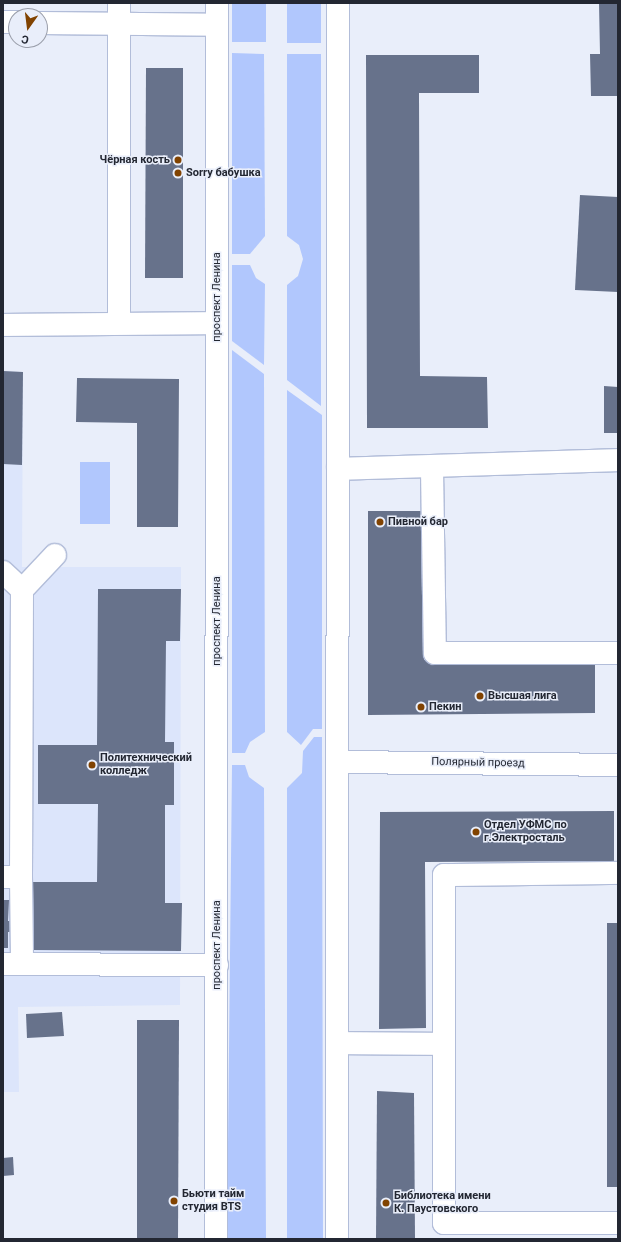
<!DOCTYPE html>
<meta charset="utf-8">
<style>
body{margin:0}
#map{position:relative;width:621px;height:1242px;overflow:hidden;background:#e9eefa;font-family:Roboto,sans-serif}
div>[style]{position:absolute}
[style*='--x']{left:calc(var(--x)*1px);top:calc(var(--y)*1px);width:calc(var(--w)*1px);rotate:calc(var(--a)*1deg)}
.built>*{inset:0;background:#dce5fb}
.green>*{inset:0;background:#b1c7fd}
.building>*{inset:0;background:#67728b}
.roads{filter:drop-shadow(1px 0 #b2bdd9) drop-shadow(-1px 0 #b2bdd9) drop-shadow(0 1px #b2bdd9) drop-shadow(0 -1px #b2bdd9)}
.minor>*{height:22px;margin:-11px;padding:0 11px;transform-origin:11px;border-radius:11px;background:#fff}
.dots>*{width:11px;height:11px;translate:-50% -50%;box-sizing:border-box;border:2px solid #e9eefa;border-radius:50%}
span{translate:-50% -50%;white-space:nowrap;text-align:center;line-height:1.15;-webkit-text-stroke:3px #e9eefa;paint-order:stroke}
.poi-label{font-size:11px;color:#232732;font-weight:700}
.right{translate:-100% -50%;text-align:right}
.left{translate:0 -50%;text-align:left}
.street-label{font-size:11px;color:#232732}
.frame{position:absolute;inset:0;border:4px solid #232732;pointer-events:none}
.north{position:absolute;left:8px;top:8px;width:40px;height:40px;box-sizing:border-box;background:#e9eefa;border:1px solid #9a9eaa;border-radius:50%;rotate:194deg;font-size:11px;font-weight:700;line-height:16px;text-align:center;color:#232732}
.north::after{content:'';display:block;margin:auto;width:14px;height:18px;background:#814301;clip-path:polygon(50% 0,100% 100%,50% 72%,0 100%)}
</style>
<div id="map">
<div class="built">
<div style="clip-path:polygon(3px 371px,23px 372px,22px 567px,181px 567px,180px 1005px,18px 1007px,19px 1092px,3px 1092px)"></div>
</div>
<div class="green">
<div style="clip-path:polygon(232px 3px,266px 3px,266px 42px,232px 42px)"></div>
<div style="clip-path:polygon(287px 3px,321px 3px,321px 43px,287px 43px)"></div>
<div style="clip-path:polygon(232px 53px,264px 54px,265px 236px,250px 254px,232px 254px)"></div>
<div style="clip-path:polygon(287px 54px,321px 54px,321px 406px,287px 380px,287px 285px,298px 276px,303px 259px,299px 245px,287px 236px)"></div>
<div style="clip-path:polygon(232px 265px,250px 265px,256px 278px,265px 284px,264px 365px,232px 341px)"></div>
<div style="clip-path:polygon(232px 350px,264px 374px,265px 732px,250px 742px,245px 753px,232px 753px)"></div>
<div style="clip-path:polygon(287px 390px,322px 415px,322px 729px,313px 729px,301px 745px,287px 732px)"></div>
<div style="clip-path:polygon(80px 462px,110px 462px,110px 524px,80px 524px)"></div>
<div style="clip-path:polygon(314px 737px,322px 737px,323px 1239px,287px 1239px,287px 788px,302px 773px,303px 751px)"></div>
<div style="clip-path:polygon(232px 765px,245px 765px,249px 777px,264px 788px,266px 1239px,227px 1239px)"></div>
</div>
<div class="building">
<div style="clip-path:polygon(599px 3px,618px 3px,618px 96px,591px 96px,590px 54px,600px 54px)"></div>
<div style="clip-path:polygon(366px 55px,479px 55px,479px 93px,419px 93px,420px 376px,487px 377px,488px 428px,367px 428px)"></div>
<div style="clip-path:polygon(146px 68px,183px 68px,183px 278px,145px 278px)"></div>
<div style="clip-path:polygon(580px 195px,618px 197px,618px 292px,575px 290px)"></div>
<div style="clip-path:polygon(3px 371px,23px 372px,22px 465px,3px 464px)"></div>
<div style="clip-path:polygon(77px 378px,179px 379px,178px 527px,137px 527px,137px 423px,76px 422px)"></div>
<div style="clip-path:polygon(604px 386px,618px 387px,618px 433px,604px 433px)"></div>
<div style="clip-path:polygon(368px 511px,422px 511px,424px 660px,595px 659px,595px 713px,368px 715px)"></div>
<div style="clip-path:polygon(98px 589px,181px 589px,180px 641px,166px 641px,165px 742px,174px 742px,174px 805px,165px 805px,165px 903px,182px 903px,181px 951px,32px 950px,32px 932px,8px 932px,8px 948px,3px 948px,3px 900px,9px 900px,8px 921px,32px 921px,32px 882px,97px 882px,98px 804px,38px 804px,38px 745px,97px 745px)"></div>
<div style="clip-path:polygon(614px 811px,614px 861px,425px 862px,426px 1028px,379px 1029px,380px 812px)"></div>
<div style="clip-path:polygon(607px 923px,618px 923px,618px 1187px,607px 1187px)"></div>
<div style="clip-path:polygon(62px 1012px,64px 1036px,27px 1038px,26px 1014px)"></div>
<div style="clip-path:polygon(137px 1020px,179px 1020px,178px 1239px,137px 1239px)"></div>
<div style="clip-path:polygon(377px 1091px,414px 1093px,415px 1239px,376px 1239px)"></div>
<div style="clip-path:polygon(13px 1157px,14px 1175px,3px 1176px,3px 1158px)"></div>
</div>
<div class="roads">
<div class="minor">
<div style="--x:3;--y:22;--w:13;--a:0"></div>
<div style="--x:40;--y:23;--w:177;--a:0.6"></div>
<div style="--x:119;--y:323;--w:320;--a:-90"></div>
<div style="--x:3;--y:325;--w:214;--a:-0.5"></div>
<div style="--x:338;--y:469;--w:280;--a:-1.8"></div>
<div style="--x:432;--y:469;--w:184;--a:89.1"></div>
<div style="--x:435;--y:653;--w:183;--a:0"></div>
<div style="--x:3;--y:572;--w:26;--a:43"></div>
<div style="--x:339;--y:762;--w:279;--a:0.6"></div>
<div style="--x:618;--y:873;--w:174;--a:179.3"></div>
<div style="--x:444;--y:875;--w:348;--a:90"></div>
<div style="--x:444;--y:1223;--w:174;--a:0"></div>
<div style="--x:3;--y:877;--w:18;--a:0"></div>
<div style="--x:21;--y:877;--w:87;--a:89.3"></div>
<div style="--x:21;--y:877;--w:287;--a:-89.8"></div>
<div style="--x:22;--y:590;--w:48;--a:-46.7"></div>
<div style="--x:3;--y:964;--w:214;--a:0.3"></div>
<div style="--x:339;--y:1043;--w:105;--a:0.5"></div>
<div style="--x:216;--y:1239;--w:1236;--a:-89.95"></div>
<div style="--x:337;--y:1239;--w:1236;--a:-89.95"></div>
</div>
</div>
<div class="dots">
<div style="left:178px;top:160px;background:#814301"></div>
<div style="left:178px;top:173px;background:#814301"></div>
<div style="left:380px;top:522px;background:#814301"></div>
<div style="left:480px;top:696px;background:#814301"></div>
<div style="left:421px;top:707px;background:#814301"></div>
<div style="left:92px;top:765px;background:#814301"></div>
<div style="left:476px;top:832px;background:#814301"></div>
<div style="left:174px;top:1201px;background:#814301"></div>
<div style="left:386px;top:1203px;background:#814301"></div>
</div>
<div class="poi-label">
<span class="right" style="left:170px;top:160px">Чёрная кость</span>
<span class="left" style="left:186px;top:173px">Sorry бабушка</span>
<span class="left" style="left:388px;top:522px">Пивной бар</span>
<span class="left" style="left:488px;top:696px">Высшая лига</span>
<span class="left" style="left:429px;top:707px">Пекин</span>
<span class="left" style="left:100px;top:765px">Политехнический<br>колледж</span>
<span class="left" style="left:484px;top:832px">Отдел УФМС по<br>г.Электросталь</span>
<span class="left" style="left:182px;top:1201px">Бьюти тайм<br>студия BTS</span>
<span class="left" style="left:394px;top:1203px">Библиотека имени<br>К. Паустовского</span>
</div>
<div class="street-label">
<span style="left:217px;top:297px;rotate:-90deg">проспект Ленина</span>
<span style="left:217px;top:621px;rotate:-90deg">проспект Ленина</span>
<span style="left:478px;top:763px;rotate:1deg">Полярный проезд</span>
<span style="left:217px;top:945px;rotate:-90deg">проспект Ленина</span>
</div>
<div class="frame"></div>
<div class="north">С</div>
</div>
